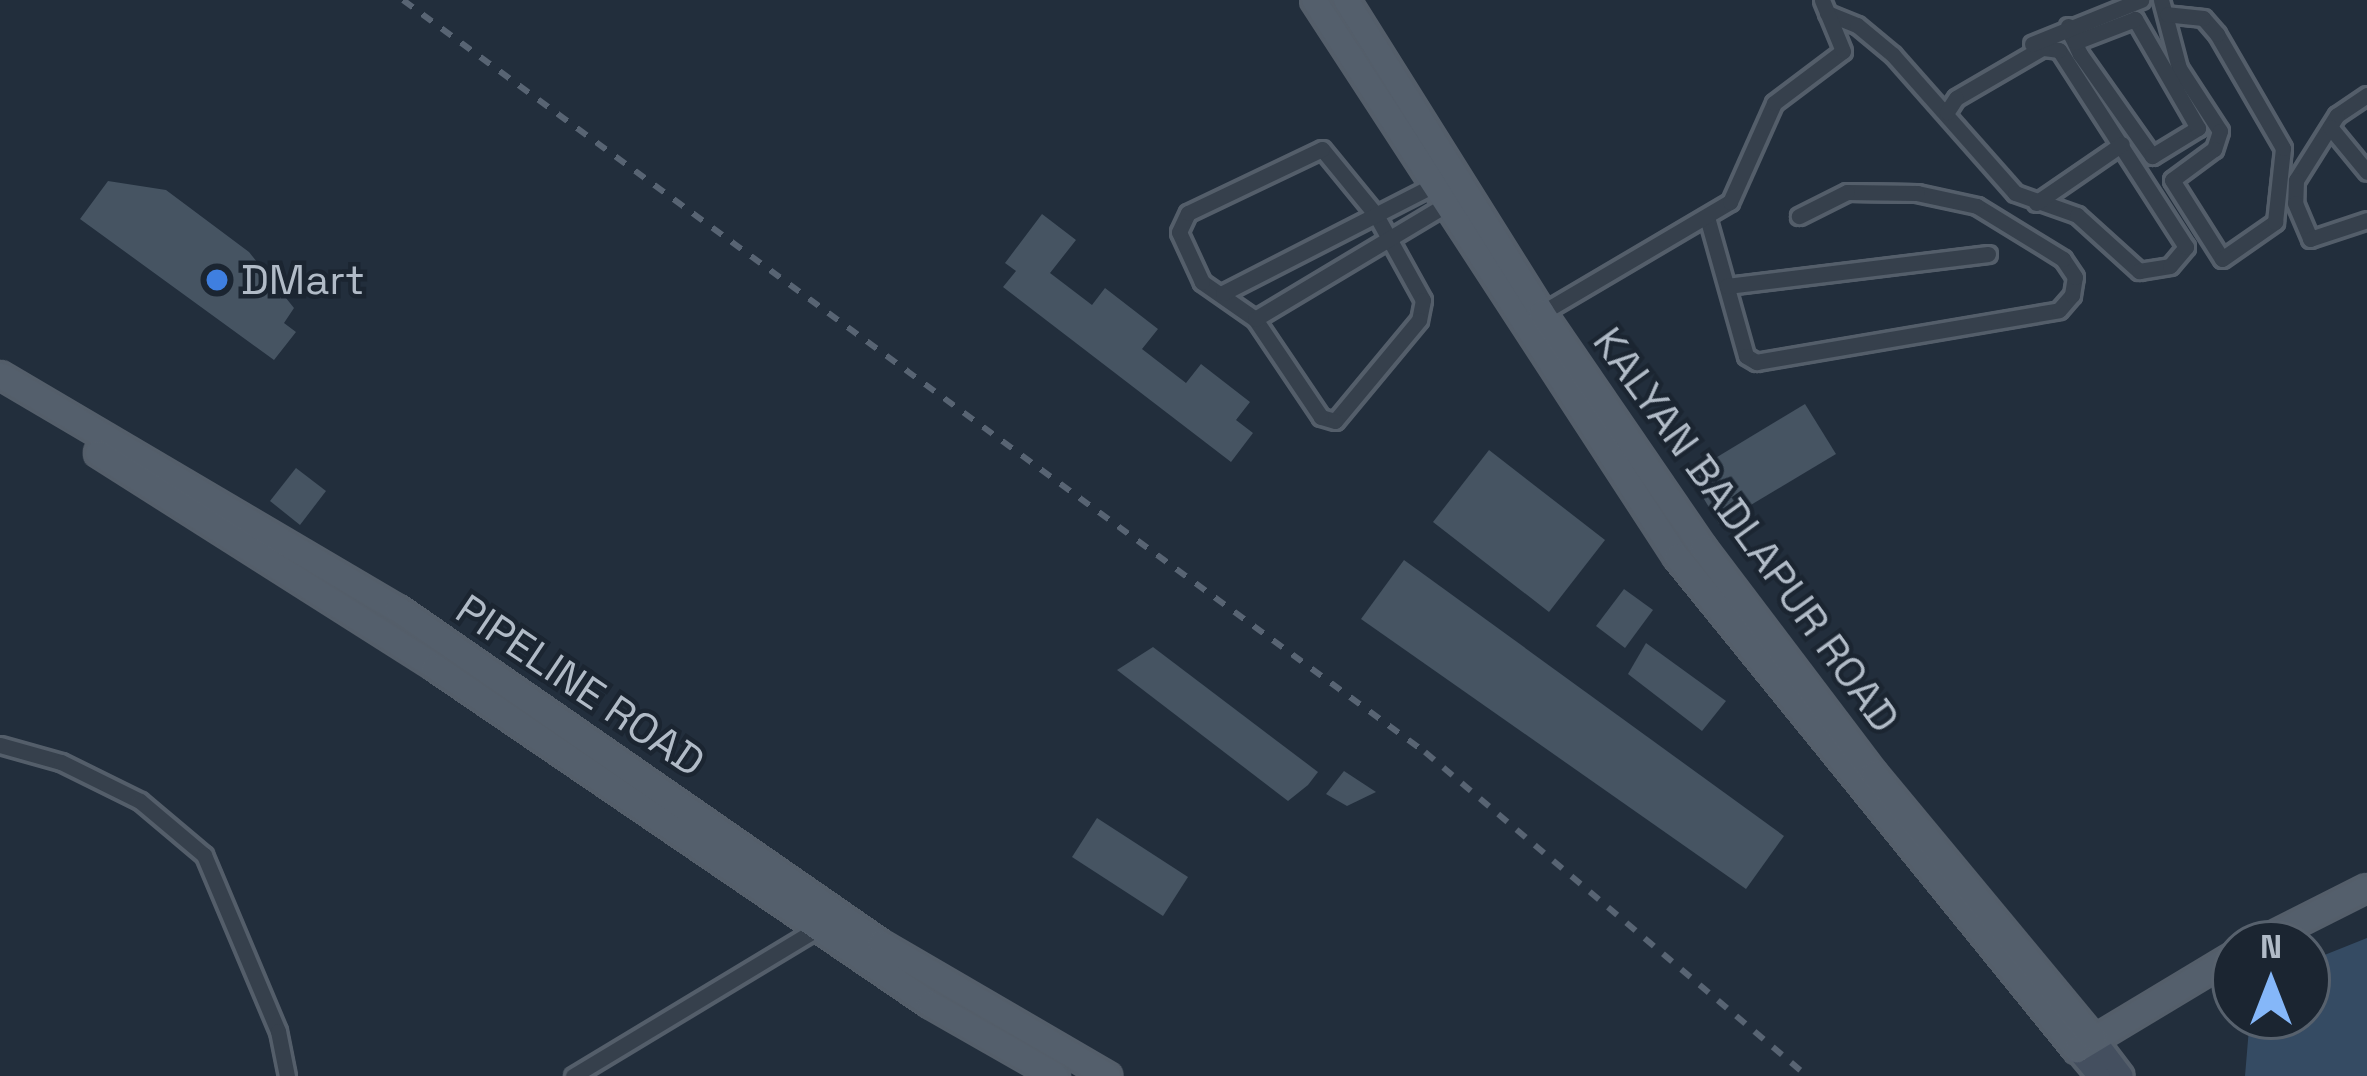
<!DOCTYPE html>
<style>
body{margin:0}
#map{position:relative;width:2367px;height:1076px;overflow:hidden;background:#222e3c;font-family:"Space Grotesk",sans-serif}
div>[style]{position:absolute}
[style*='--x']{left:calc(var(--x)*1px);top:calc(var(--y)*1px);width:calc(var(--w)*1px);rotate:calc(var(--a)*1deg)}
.water>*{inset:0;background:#354b63}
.building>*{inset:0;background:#465462}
.roads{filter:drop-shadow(3px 0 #545e6a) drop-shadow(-3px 0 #545e6a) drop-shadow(0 3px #545e6a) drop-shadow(0 -3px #545e6a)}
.street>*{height:15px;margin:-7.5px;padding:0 7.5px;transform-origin:7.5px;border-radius:7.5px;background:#36404c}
.secondary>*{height:21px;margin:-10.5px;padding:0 10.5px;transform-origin:10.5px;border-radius:10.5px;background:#444f5f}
.primary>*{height:24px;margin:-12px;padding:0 12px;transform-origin:12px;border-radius:12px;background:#545f6c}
.rail>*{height:6px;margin-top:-3px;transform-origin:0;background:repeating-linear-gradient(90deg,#586473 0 12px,transparent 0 24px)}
.dots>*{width:33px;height:33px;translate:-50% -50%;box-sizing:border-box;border:6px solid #1b2531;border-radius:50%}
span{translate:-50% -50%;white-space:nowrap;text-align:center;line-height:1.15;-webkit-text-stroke:9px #1b2531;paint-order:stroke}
.poi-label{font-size:42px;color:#b1bbc7}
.left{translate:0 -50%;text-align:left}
.street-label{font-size:42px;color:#b1bbc7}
.north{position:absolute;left:2211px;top:920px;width:120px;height:120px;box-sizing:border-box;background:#1b2531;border:3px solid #57616d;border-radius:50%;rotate:0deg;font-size:33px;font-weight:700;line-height:48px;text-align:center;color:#b1bbc7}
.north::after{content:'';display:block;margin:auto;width:42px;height:54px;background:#85b7f9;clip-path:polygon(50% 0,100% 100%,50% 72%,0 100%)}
</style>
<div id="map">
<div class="water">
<div style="clip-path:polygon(2367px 938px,2367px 1076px,2245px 1076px,2250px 1016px,2307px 1016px,2307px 962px)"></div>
</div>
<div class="building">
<div style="clip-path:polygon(108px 181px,166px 190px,249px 252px,294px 308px,284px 323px,296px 332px,274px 360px,80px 219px)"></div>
<div style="clip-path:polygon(1042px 214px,1076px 240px,1050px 273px,1092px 305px,1105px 288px,1158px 329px,1142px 349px,1186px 383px,1201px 364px,1250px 402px,1236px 420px,1253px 433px,1231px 462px,1003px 287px,1016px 271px,1005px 263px)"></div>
<div style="clip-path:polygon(1805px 404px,1836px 454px,1719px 524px,1689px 474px)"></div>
<div style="clip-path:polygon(1489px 450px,1605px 540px,1549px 612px,1433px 522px)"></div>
<div style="clip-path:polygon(296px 468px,326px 491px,300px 525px,270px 501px)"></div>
<div style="clip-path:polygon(1404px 560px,1784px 836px,1746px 889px,1361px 619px)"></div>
<div style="clip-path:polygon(1624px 589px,1653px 610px,1625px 648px,1596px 626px)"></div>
<div style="clip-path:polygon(1646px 643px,1726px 701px,1702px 731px,1628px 674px)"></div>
<div style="clip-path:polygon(1153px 647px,1318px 772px,1308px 785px,1288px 801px,1117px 670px)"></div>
<div style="clip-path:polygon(1344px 771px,1376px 792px,1347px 806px,1326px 794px)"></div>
<div style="clip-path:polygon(1097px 818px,1188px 877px,1163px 916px,1072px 857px)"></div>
</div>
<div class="roads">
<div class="street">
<div style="--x:2161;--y:0;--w:70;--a:75.2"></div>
<div style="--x:2179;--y:68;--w:75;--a:56.9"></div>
<div style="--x:2220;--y:131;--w:19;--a:108"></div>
<div style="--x:2214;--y:149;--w:52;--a:143.6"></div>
<div style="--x:2172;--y:180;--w:93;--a:57.7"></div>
<div style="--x:2222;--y:259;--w:65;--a:-34.9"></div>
<div style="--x:2275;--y:222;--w:74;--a:-83.8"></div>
<div style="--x:2283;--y:148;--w:132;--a:-120.1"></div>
<div style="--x:2217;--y:34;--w:21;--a:-131"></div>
<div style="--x:2203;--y:18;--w:36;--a:-174"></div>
<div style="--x:1827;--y:13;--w:32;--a:22"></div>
<div style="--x:1857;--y:25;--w:47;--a:39.8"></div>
<div style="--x:1893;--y:55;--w:184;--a:48.5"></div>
<div style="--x:2015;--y:193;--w:66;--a:19.5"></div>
<div style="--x:2077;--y:215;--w:84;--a:42.1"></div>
<div style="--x:2139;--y:271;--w:31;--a:-9"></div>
<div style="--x:2170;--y:266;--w:25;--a:-50"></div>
<div style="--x:2186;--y:247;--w:234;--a:-122.8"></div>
<div style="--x:2059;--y:50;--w:17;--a:-173"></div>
<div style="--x:2042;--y:48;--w:99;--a:149.8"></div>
<div style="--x:1956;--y:98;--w:17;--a:123"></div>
<div style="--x:2068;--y:26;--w:12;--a:70"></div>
<div style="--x:2072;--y:37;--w:19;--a:65"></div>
<div style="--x:2080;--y:54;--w:125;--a:54.8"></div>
<div style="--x:2152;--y:156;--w:54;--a:-31.3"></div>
<div style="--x:2198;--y:128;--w:126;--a:-120"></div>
<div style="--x:2135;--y:19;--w:64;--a:159"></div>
<div style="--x:2032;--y:44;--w:118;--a:-22"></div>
<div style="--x:2367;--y:95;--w:36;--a:146"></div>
<div style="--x:2337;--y:115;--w:77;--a:122.2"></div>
<div style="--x:2296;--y:180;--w:23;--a:92"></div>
<div style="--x:2295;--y:203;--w:39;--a:67"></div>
<div style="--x:2310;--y:239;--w:60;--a:-18.4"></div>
<div style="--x:2330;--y:127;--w:58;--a:50.6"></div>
<div style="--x:1322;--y:149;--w:85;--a:50.7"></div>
<div style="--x:1376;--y:215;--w:97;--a:61.1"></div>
<div style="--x:1423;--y:300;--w:20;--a:101"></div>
<div style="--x:1419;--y:320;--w:131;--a:129.7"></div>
<div style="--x:1335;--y:421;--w:15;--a:-164"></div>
<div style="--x:1321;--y:417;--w:118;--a:-124"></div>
<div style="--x:1255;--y:319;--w:65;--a:-145.1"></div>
<div style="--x:1202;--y:282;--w:55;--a:-114.7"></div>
<div style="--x:1179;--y:232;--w:21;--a:-65"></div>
<div style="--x:1188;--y:213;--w:148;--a:-25.5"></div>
<div style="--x:2036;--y:203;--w:104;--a:-34.5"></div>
<div style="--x:1707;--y:217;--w:144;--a:74.3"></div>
<div style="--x:1746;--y:356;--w:12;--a:31"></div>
<div style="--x:1756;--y:362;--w:307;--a:-9.7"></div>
<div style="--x:2059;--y:310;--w:20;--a:-49"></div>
<div style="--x:2072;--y:295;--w:18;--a:-81"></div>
<div style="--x:2075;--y:277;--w:22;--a:-124"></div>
<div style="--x:2063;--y:259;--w:101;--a:-148.4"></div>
<div style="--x:1977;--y:206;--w:61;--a:-167.8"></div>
<div style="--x:1917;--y:193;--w:70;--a:-179.2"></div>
<div style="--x:1847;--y:192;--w:54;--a:153.4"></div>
<div style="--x:1727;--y:286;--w:263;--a:-7"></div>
<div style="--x:1223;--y:293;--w:235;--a:-27.1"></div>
<div style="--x:1538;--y:315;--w:223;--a:-30.5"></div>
<div style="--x:1730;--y:202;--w:108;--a:-66"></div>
<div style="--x:1774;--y:103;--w:86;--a:-37"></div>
<div style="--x:1843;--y:51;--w:55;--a:-112.4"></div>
<div style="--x:1255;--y:319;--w:220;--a:-30.9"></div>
<div style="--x:0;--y:745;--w:63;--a:15.6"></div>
<div style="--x:61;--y:762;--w:88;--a:26.3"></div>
<div style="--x:140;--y:801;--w:84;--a:40.2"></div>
<div style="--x:204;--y:855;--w:191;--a:67.2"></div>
<div style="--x:278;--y:1031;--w:46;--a:78.7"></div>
<div style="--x:573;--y:1076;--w:291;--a:-31.1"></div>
</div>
<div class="secondary">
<div style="--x:2094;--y:1039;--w:46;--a:52.9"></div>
<div style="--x:2077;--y:1050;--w:34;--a:50"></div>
</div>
<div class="primary">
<div style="--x:1314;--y:0;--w:665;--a:56.91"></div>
<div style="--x:1677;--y:557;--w:635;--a:50.95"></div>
<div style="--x:2077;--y:1050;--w:184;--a:-31"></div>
<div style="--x:1346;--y:0;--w:369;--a:57.9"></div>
<div style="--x:1542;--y:313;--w:285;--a:55.6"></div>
<div style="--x:1703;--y:548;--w:283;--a:52.9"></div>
<div style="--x:1874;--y:774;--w:344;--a:50.3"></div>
<div style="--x:0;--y:375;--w:462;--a:30.5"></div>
<div style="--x:398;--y:609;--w:588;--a:34.74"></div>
<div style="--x:881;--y:944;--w:263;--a:30.2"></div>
<div style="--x:98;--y:453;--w:399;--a:32.4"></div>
<div style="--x:435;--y:667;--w:599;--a:34.25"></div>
<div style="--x:930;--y:1004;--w:145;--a:29.7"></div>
<div style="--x:2256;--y:944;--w:124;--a:-26.8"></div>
</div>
</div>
<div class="rail">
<div style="--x:403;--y:0;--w:1269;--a:36.35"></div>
<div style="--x:1425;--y:752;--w:501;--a:40.3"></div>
</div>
<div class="dots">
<div style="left:217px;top:280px;background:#3f7fe0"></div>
</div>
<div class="poi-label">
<span class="left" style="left:241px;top:280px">DMart</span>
</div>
<div class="street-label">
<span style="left:1746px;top:530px;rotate:54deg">KALYAN BADLAPUR ROAD</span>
<span style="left:580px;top:686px;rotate:34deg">PIPELINE ROAD</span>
</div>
<div class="north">N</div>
</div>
